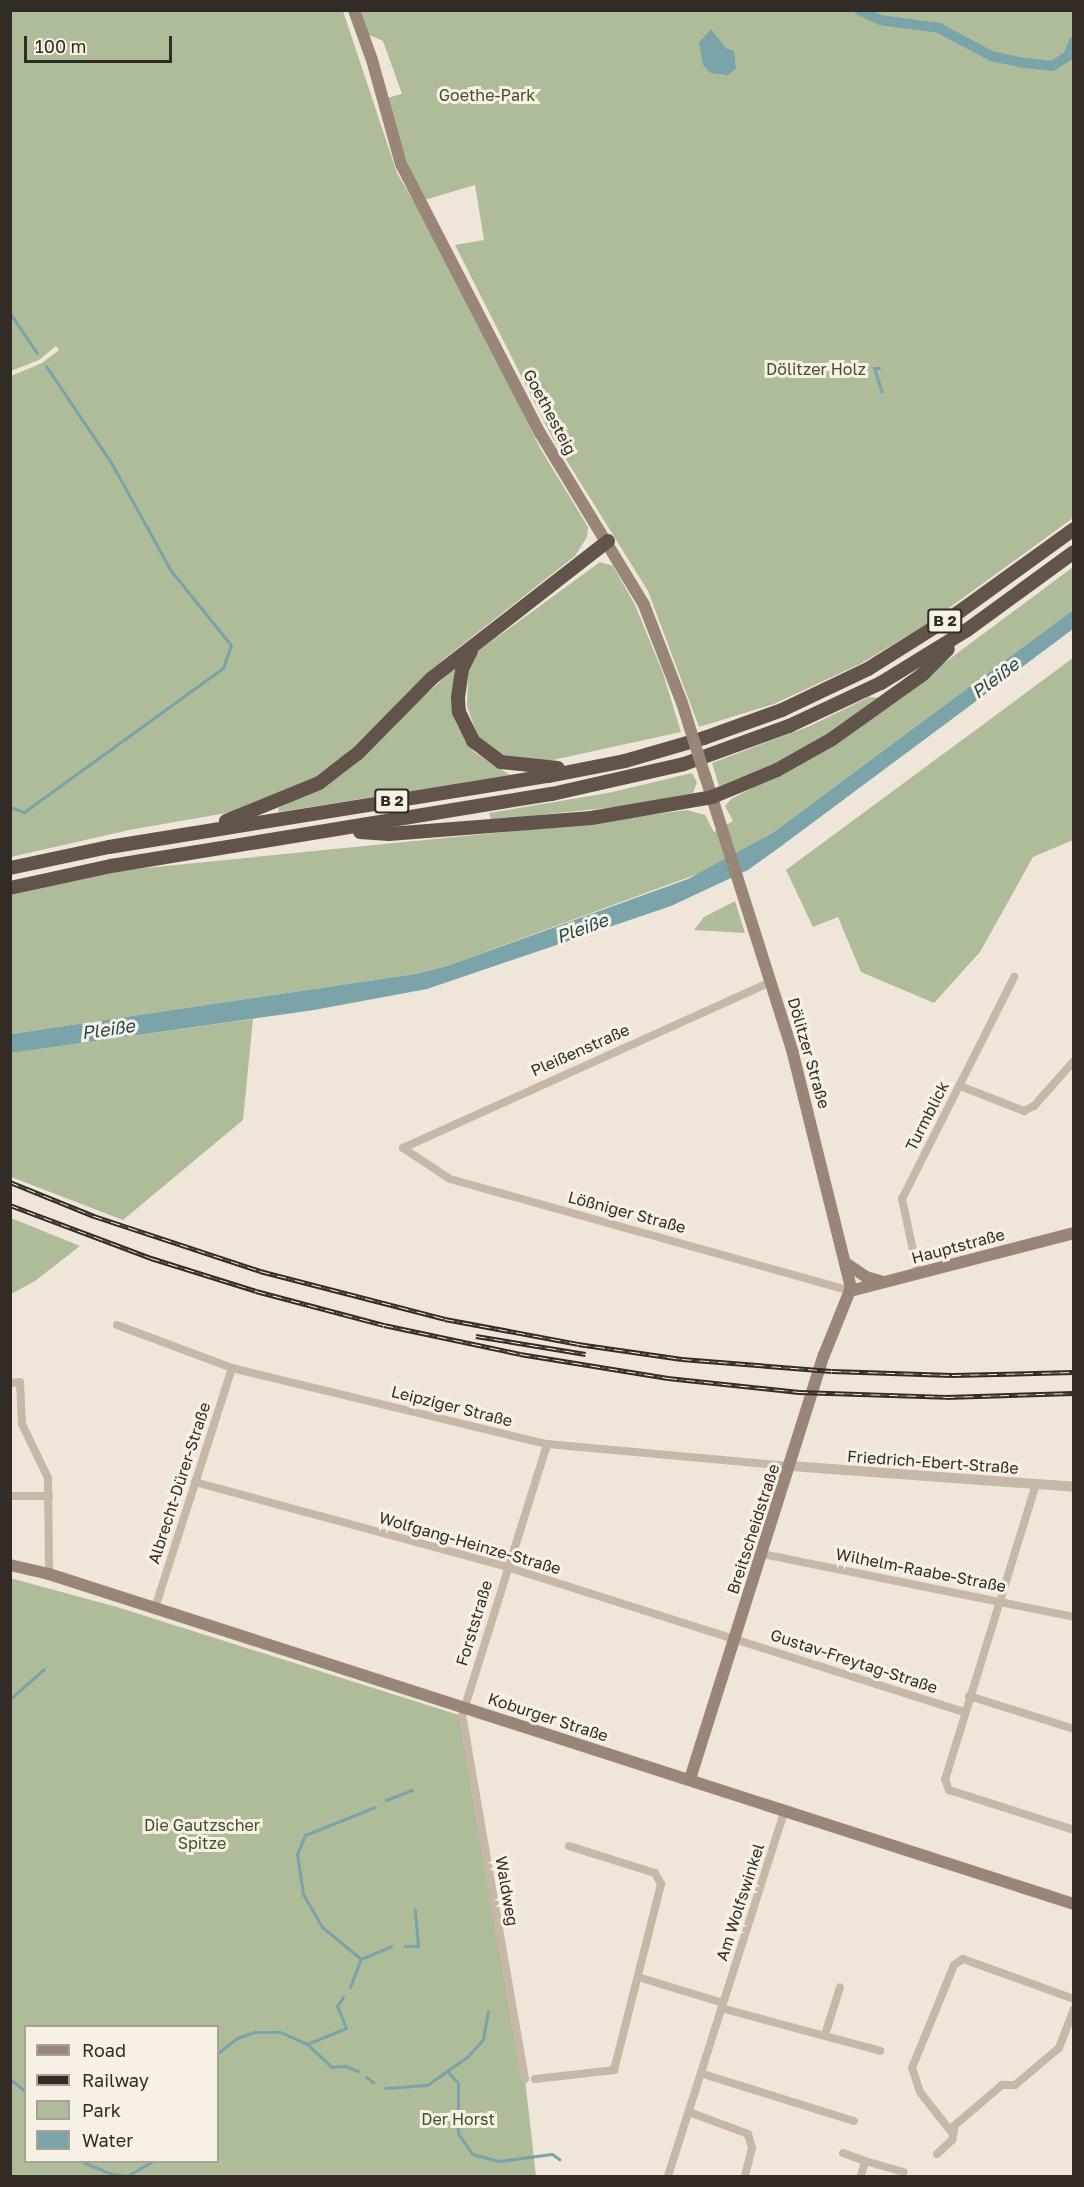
<!DOCTYPE html>
<meta charset="utf-8">
<style>
body{margin:0}
#map{position:relative;width:1084px;height:2187px;overflow:hidden;background:#efe6d9;font-family:"Golos Text",sans-serif}
div>[style]{position:absolute}
[style*='--x']{left:calc(var(--x)*1px);top:calc(var(--y)*1px);width:calc(var(--w)*1px);rotate:calc(var(--a)*1deg)}
.green>*{inset:0;background:#afbc9a}
.water>*{inset:0;background:#7aa4a9}
.stream>*{height:3px;margin:-1.5px;padding:0 1.5px;transform-origin:1.5px;border-radius:1.5px;background:#7aa4a9}
.canal>*{height:10px;margin:-5px;padding:0 5px;transform-origin:5px;border-radius:5px;background:#7aa4a9}
.minor>*{height:8px;margin:-4px;padding:0 4px;transform-origin:4px;border-radius:4px;background:#c6b7a6}
.tertiary>*{height:10px;margin:-5px;padding:0 5px;transform-origin:5px;border-radius:5px;background:#c6b7a6}
.secondary>*{height:12px;margin:-6px;padding:0 6px;transform-origin:6px;border-radius:6px;background:#998678}
.trunk>*{height:14px;margin:-7px;padding:0 7px;transform-origin:7px;border-radius:7px;background:#63544b}
.rail>*{height:5px;margin-top:-2.5px;transform-origin:0;background:repeating-linear-gradient(90deg,#f7f0e5 0 9px,#322b26 0 18px);box-sizing:border-box;border-block:2px solid #322b26}
.secondary-bridge>*{height:12px;margin:-6px;padding:0 6px;transform-origin:6px;border-radius:6px;background:#998678}
span{translate:-50% -50%;white-space:nowrap;text-align:center;line-height:1.15;-webkit-text-stroke:6px #f7f0e5;paint-order:stroke}
.shield-label span{padding:2px 4px;background:#f7f0e5;border:2px solid;border-radius:4px;-webkit-text-stroke-width:0}
.shield-label{font-size:15px;color:#322b26;font-weight:700}
.park-label{font-size:16px;color:#404f2c}
.street-label{font-size:16px;color:#322b26}
.water-label{font-size:18px;color:#204a50;font-style:italic}
.frame{position:absolute;inset:0;border:12px solid #322b26;pointer-events:none}
.legend{position:absolute;left:24px;top:2025px;width:195px;height:138px;box-sizing:border-box;background:#f7f0e5;border:2px solid #a8a199;margin:0;padding:8px 10px;list-style:none;font-size:18px;color:#322b26}
.legend li{display:flex;align-items:center;gap:12px;height:30px}
.legend b{width:30px;border:2px solid #a8a199}
.scale{position:absolute;left:24px;top:36px;width:148px;height:27px;box-sizing:border-box;border:3px solid #322b26;border-top:0;padding-left:8px;font-size:18px;line-height:21px;white-space:nowrap;color:#322b26;-webkit-text-stroke:4px #f7f0e5;paint-order:stroke}
</style>
<div id="map">
<div class="green">
<div style="clip-path:polygon(10px 11px,343px 11px,397px 173px,445px 255px,540px 448px,588px 527px,587px 537px,575px 556px,444px 659px,348px 752px,311px 780px,232px 812px,129px 830px,11px 857px,11px 376px,42px 363px,59px 350px,56px 346px,39px 360px,11px 371px)"></div>
<div style="clip-path:polygon(354px 11px,1073px 11px,1073px 518px,927px 624px,860px 664px,774px 704px,699px 727px,648px 591px,552px 437px,455px 245px,484px 240px,475px 185px,421px 201px,383px 99px,402px 94px,383px 41px,362px 32px)"></div>
<div style="clip-path:polygon(600px 562px,613px 566px,635px 605px,663px 673px,681px 732px,539px 763px,500px 755px,478px 737px,467px 706px,468px 673px,474px 654px)"></div>
<div style="clip-path:polygon(1073px 567px,1073px 610px,771px 834px,711px 869px,447px 966px,415px 974px,11px 1034px,11px 895px,125px 870px,575px 825px,687px 810px,705px 815px,714px 832px,733px 821px,725px 806px,731px 799px,835px 744px)"></div>
<div style="clip-path:polygon(1073px 658px,1073px 840px,1033px 857px,980px 952px,934px 1003px,861px 972px,838px 917px,813px 927px,786px 870px)"></div>
<div style="clip-path:polygon(454px 669px,453px 708px,458px 726px,474px 752px,510px 775px,279px 812px,278px 808px,327px 783px)"></div>
<div style="clip-path:polygon(869px 697px,882px 698px,793px 756px,719px 786px,712px 763px,810px 726px)"></div>
<div style="clip-path:polygon(692px 773px,697px 782px,693px 793px,625px 806px,520px 817px,491px 820px,489px 813px,608px 793px)"></div>
<div style="clip-path:polygon(735px 901px,745px 933px,694px 930px,704px 917px)"></div>
<div style="clip-path:polygon(253px 1019px,243px 1120px,123px 1220px,11px 1177px,10px 1053px)"></div>
<div style="clip-path:polygon(11px 1218px,80px 1246px,35px 1281px,11px 1294px)"></div>
<div style="clip-path:polygon(evenodd,10px 1578px,117px 1607px,462px 1716px,525px 2079px,536px 2176px,11px 2176px,10px 1578px,26px 2026px,218px 2026px,218px 2162px,26px 2162px,26px 2026px)"></div>
</div>
<div class="water">
<div style="clip-path:polygon(711px 29px,726px 48px,734px 51px,736px 69px,728px 75px,711px 73px,703px 65px,699px 43px)"></div>
<div style="clip-path:polygon(1073px 610px,1073px 629px,780px 847px,748px 870px,671px 906px,427px 989px,314px 1010px,11px 1053px,11px 1034px,415px 974px,447px 966px,688px 879px,771px 834px)"></div>
</div>
<div class="stream">
<div style="--x:10;--y:313;--w:48;--a:56"></div>
<div style="--x:879;--y:368;--w:5;--a:180"></div>
<div style="--x:874;--y:368;--w:25;--a:72"></div>
<div style="--x:10;--y:807;--w:15;--a:20"></div>
<div style="--x:24;--y:812;--w:246;--a:-35.9"></div>
<div style="--x:223;--y:668;--w:24;--a:-71"></div>
<div style="--x:231;--y:645;--w:95;--a:-129"></div>
<div style="--x:171;--y:571;--w:122;--a:-118.9"></div>
<div style="--x:112;--y:464;--w:118;--a:-124"></div>
<div style="--x:10;--y:1699;--w:45;--a:-41.4"></div>
<div style="--x:386;--y:1800;--w:28;--a:-21"></div>
<div style="--x:405;--y:1946;--w:13;--a:0"></div>
<div style="--x:418;--y:1946;--w:37;--a:-95"></div>
<div style="--x:361;--y:1959;--w:33;--a:-23"></div>
<div style="--x:350;--y:1987;--w:30;--a:-69"></div>
<div style="--x:361;--y:1959;--w:50;--a:-140.6"></div>
<div style="--x:322;--y:1927;--w:38;--a:-120"></div>
<div style="--x:303;--y:1894;--w:40;--a:-98.5"></div>
<div style="--x:297;--y:1854;--w:21;--a:-67"></div>
<div style="--x:305;--y:1835;--w:75;--a:-21.8"></div>
<div style="--x:307;--y:2044;--w:42;--a:-22.3"></div>
<div style="--x:346;--y:2028;--w:24;--a:-112"></div>
<div style="--x:337;--y:2006;--w:11;--a:-56"></div>
<div style="--x:218;--y:2053;--w:24;--a:-38"></div>
<div style="--x:237;--y:2038;--w:18;--a:-19"></div>
<div style="--x:254;--y:2032;--w:26;--a:0"></div>
<div style="--x:280;--y:2032;--w:30;--a:24"></div>
<div style="--x:307;--y:2044;--w:34;--a:43"></div>
<div style="--x:332;--y:2067;--w:13;--a:-4"></div>
<div style="--x:345;--y:2066;--w:14;--a:21"></div>
<div style="--x:447;--y:2071;--w:24;--a:-35"></div>
<div style="--x:467;--y:2057;--w:24;--a:-48"></div>
<div style="--x:483;--y:2039;--w:28;--a:-80"></div>
<div style="--x:366;--y:2077;--w:9;--a:36"></div>
<div style="--x:10;--y:2079;--w:21;--a:39"></div>
<div style="--x:385;--y:2088;--w:42;--a:-4.1"></div>
<div style="--x:427;--y:2085;--w:24;--a:-35"></div>
<div style="--x:447;--y:2071;--w:16;--a:47"></div>
<div style="--x:458;--y:2083;--w:50;--a:90"></div>
<div style="--x:458;--y:2133;--w:25;--a:56"></div>
<div style="--x:472;--y:2154;--w:28;--a:15"></div>
<div style="--x:499;--y:2161;--w:53;--a:-7.5"></div>
<div style="--x:552;--y:2154;--w:9;--a:36"></div>
<div style="--x:83;--y:2162;--w:30;--a:23"></div>
<div style="--x:111;--y:2174;--w:16;--a:7"></div>
<div style="--x:127;--y:2176;--w:28;--a:-30"></div>
</div>
<div class="canal">
<div style="--x:859;--y:10;--w:23;--a:25"></div>
<div style="--x:880;--y:20;--w:60;--a:7.7"></div>
<div style="--x:939;--y:28;--w:59;--a:28.3"></div>
<div style="--x:991;--y:56;--w:35;--a:12"></div>
<div style="--x:1025;--y:63;--w:27;--a:6"></div>
<div style="--x:1052;--y:66;--w:19;--a:-32"></div>
<div style="--x:1068;--y:56;--w:16;--a:-68"></div>
</div>
<div class="minor">
<div style="--x:960;--y:1086;--w:69;--a:21.3"></div>
<div style="--x:1024;--y:1111;--w:11;--a:-27"></div>
<div style="--x:1034;--y:1106;--w:60;--a:-48.4"></div>
<div style="--x:403;--y:1148;--w:56;--a:33.4"></div>
<div style="--x:450;--y:1179;--w:415;--a:15.6"></div>
<div style="--x:403;--y:1148;--w:403;--a:-24.3"></div>
<div style="--x:918;--y:1274;--w:77;--a:-102"></div>
<div style="--x:902;--y:1199;--w:249;--a:-63.2"></div>
<div style="--x:117;--y:1325;--w:123;--a:20.5"></div>
<div style="--x:232;--y:1368;--w:324;--a:13.6"></div>
<div style="--x:547;--y:1444;--w:245;--a:5.2"></div>
<div style="--x:10;--y:1383;--w:10;--a:-6"></div>
<div style="--x:20;--y:1382;--w:42;--a:87.3"></div>
<div style="--x:22;--y:1424;--w:60;--a:64.3"></div>
<div style="--x:48;--y:1478;--w:96;--a:89.4"></div>
<div style="--x:195;--y:1482;--w:323;--a:15.2"></div>
<div style="--x:507;--y:1567;--w:479;--a:17.6"></div>
<div style="--x:1036;--y:1484;--w:309;--a:107.1"></div>
<div style="--x:945;--y:1779;--w:12;--a:70"></div>
<div style="--x:949;--y:1790;--w:131;--a:17.7"></div>
<div style="--x:10;--y:1496;--w:39;--a:0"></div>
<div style="--x:762;--y:1554;--w:318;--a:11.4"></div>
<div style="--x:155;--y:1608;--w:252;--a:-72.2"></div>
<div style="--x:969;--y:1696;--w:110;--a:17.4"></div>
<div style="--x:638;--y:1977;--w:89;--a:17"></div>
<div style="--x:721;--y:2008;--w:165;--a:15.1"></div>
<div style="--x:825;--y:2035;--w:50;--a:-72.6"></div>
<div style="--x:703;--y:2074;--w:158;--a:17.3"></div>
<div style="--x:525;--y:2079;--w:368;--a:-99.8"></div>
<div style="--x:462;--y:1716;--w:285;--a:-72.6"></div>
<div style="--x:535;--y:2079;--w:80;--a:-6.5"></div>
<div style="--x:614;--y:2070;--w:192;--a:-75.8"></div>
<div style="--x:661;--y:1884;--w:13;--a:-119"></div>
<div style="--x:655;--y:1873;--w:90;--a:-162.6"></div>
<div style="--x:689;--y:2112;--w:63;--a:20.4"></div>
<div style="--x:748;--y:2134;--w:15;--a:74"></div>
<div style="--x:752;--y:2148;--w:29;--a:104"></div>
<div style="--x:953;--y:2134;--w:53;--a:-128.2"></div>
<div style="--x:920;--y:2092;--w:25;--a:-108"></div>
<div style="--x:912;--y:2068;--w:111;--a:-67.8"></div>
<div style="--x:954;--y:1965;--w:11;--a:-34"></div>
<div style="--x:963;--y:1959;--w:118;--a:19.8"></div>
<div style="--x:843;--y:2153;--w:23;--a:20"></div>
<div style="--x:865;--y:2161;--w:16;--a:105"></div>
<div style="--x:937;--y:2154;--w:21;--a:-43"></div>
<div style="--x:952;--y:2140;--w:15;--a:-79"></div>
<div style="--x:955;--y:2125;--w:62;--a:-40.4"></div>
<div style="--x:1002;--y:2085;--w:13;--a:0"></div>
<div style="--x:1015;--y:2085;--w:57;--a:-40.1"></div>
<div style="--x:1059;--y:2048;--w:42;--a:-69"></div>
<div style="--x:865;--y:2161;--w:40;--a:16"></div>
<div style="--x:668;--y:2176;--w:384;--a:-72.3"></div>
</div>
<div class="tertiary">
<div style="--x:791;--y:1466;--w:284;--a:4.2"></div>
</div>
<div class="secondary">
<div style="--x:354;--y:10;--w:53;--a:70.2"></div>
<div style="--x:372;--y:60;--w:108;--a:74.4"></div>
<div style="--x:401;--y:164;--w:303;--a:62.7"></div>
<div style="--x:540;--y:433;--w:201;--a:58.8"></div>
<div style="--x:644;--y:605;--w:105;--a:68.8"></div>
<div style="--x:847;--y:1264;--w:23;--a:34"></div>
<div style="--x:866;--y:1277;--w:18;--a:16"></div>
<div style="--x:850;--y:1291;--w:231;--a:-14.5"></div>
<div style="--x:10;--y:1565;--w:40;--a:13"></div>
<div style="--x:49;--y:1574;--w:1077;--a:17.85"></div>
<div style="--x:690;--y:1779;--w:445;--a:-72.5"></div>
<div style="--x:824;--y:1355;--w:72;--a:-68.1"></div>
<div style="--x:851;--y:1288;--w:242;--a:-103.9"></div>
<div style="--x:793;--y:1053;--w:291;--a:-107.6"></div>
</div>
<div class="trunk">
<div style="--x:471;--y:651;--w:20;--a:117"></div>
<div style="--x:462;--y:669;--w:30;--a:98"></div>
<div style="--x:458;--y:699;--w:13;--a:86"></div>
<div style="--x:459;--y:712;--w:32;--a:64"></div>
<div style="--x:473;--y:741;--w:35;--a:37"></div>
<div style="--x:501;--y:762;--w:57;--a:6"></div>
<div style="--x:226;--y:821;--w:100;--a:-22.2"></div>
<div style="--x:319;--y:783;--w:49;--a:-37.6"></div>
<div style="--x:358;--y:753;--w:105;--a:-45.4"></div>
<div style="--x:432;--y:678;--w:223;--a:-37.9"></div>
<div style="--x:360;--y:832;--w:29;--a:4"></div>
<div style="--x:389;--y:834;--w:203;--a:-4.5"></div>
<div style="--x:591;--y:818;--w:123;--a:-9.8"></div>
<div style="--x:712;--y:797;--w:70;--a:-22.6"></div>
<div style="--x:777;--y:770;--w:63;--a:-29.4"></div>
<div style="--x:832;--y:739;--w:112;--a:-35.5"></div>
<div style="--x:923;--y:674;--w:35;--a:-45"></div>
<div style="--x:10;--y:868;--w:101;--a:-12"></div>
<div style="--x:109;--y:847;--w:446;--a:-9.2"></div>
<div style="--x:549;--y:776;--w:77;--a:-11.2"></div>
<div style="--x:625;--y:761;--w:82;--a:-16.2"></div>
<div style="--x:704;--y:738;--w:83;--a:-19.7"></div>
<div style="--x:782;--y:710;--w:95;--a:-25.5"></div>
<div style="--x:868;--y:669;--w:107;--a:-32.1"></div>
<div style="--x:959;--y:612;--w:142;--a:-35.8"></div>
<div style="--x:10;--y:888;--w:103;--a:-12.3"></div>
<div style="--x:111;--y:866;--w:447;--a:-9.3"></div>
<div style="--x:552;--y:794;--w:135;--a:-12.8"></div>
<div style="--x:684;--y:764;--w:112;--a:-19.9"></div>
<div style="--x:789;--y:726;--w:102;--a:-25.1"></div>
<div style="--x:881;--y:683;--w:101;--a:-31.6"></div>
<div style="--x:967;--y:630;--w:132;--a:-36.1"></div>
</div>
<div class="rail">
<div style="--x:10;--y:1182;--w:91;--a:22"></div>
<div style="--x:94;--y:1216;--w:175;--a:18.3"></div>
<div style="--x:260;--y:1271;--w:191;--a:14.5"></div>
<div style="--x:445;--y:1319;--w:135;--a:10.6"></div>
<div style="--x:578;--y:1344;--w:105;--a:8.2"></div>
<div style="--x:682;--y:1359;--w:150;--a:4.6"></div>
<div style="--x:832;--y:1371;--w:120;--a:1.9"></div>
<div style="--x:952;--y:1375;--w:122;--a:-1.4"></div>
<div style="--x:10;--y:1205;--w:151;--a:20.6"></div>
<div style="--x:151;--y:1258;--w:110;--a:17.4"></div>
<div style="--x:256;--y:1291;--w:132;--a:14.9"></div>
<div style="--x:384;--y:1325;--w:139;--a:12"></div>
<div style="--x:520;--y:1354;--w:150;--a:9.2"></div>
<div style="--x:668;--y:1378;--w:132;--a:6.1"></div>
<div style="--x:799;--y:1392;--w:147;--a:1.9"></div>
<div style="--x:946;--y:1397;--w:128;--a:-1.8"></div>
<div style="--x:476;--y:1336;--w:111;--a:9.3"></div>
</div>
<div class="secondary-bridge">
<div style="--x:682;--y:703;--w:77;--a:72.5"></div>
</div>
<div class="shield-label">
<span style="left:945px;top:621px">B 2</span>
<span style="left:392px;top:801px">B 2</span>
</div>
<div class="park-label">
<span style="left:487px;top:95px">Goethe-Park</span>
<span style="left:816px;top:369px">Dölitzer Holz</span>
<span style="left:202px;top:1834px">Die Gautzscher<br>Spitze</span>
<span style="left:458px;top:2119px">Der Horst</span>
</div>
<div class="street-label">
<span style="left:550px;top:412px;rotate:62deg">Goethesteig</span>
<span style="left:580px;top:1050px;rotate:-24deg">Pleißenstraße</span>
<span style="left:809px;top:1053px;rotate:74deg">Dölitzer Straße</span>
<span style="left:927px;top:1116px;rotate:-63deg">Turmblick</span>
<span style="left:627px;top:1212px;rotate:15deg">Lößniger Straße</span>
<span style="left:958px;top:1246px;rotate:-15deg">Hauptstraße</span>
<span style="left:452px;top:1406px;rotate:14deg">Leipziger Straße</span>
<span style="left:933px;top:1462px;rotate:4deg">Friedrich-Ebert-Straße</span>
<span style="left:179px;top:1483px;rotate:-72deg">Albrecht-Dürer-Straße</span>
<span style="left:753px;top:1529px;rotate:-72deg">Breitscheidstraße</span>
<span style="left:470px;top:1543px;rotate:16deg">Wolfgang-Heinze-Straße</span>
<span style="left:921px;top:1570px;rotate:11deg">Wilhelm-Raabe-Straße</span>
<span style="left:474px;top:1623px;rotate:-73deg">Forststraße</span>
<span style="left:854px;top:1661px;rotate:18deg">Gustav-Freytag-Straße</span>
<span style="left:548px;top:1717px;rotate:18deg">Koburger Straße</span>
<span style="left:507px;top:1891px;rotate:80deg">Waldweg</span>
<span style="left:740px;top:1902px;rotate:-72deg">Am Wolfswinkel</span>
</div>
<div class="water-label">
<span style="left:995px;top:678px;rotate:-37deg">Pleiße</span>
<span style="left:582px;top:928px;rotate:-20deg">Pleiße</span>
<span style="left:108px;top:1029px;rotate:-8deg">Pleiße</span>
</div>
<div class="frame"></div>
<ul class="legend">
<li><b style="height:8px;background:#998678"></b>Road</li>
<li><b style="height:8px;background:#322b26"></b>Railway</li>
<li><b style="height:16px;background:#afbc9a"></b>Park</li>
<li><b style="height:16px;background:#7aa4a9"></b>Water</li>
</ul>
<div class="scale">100 m</div>
</div>
